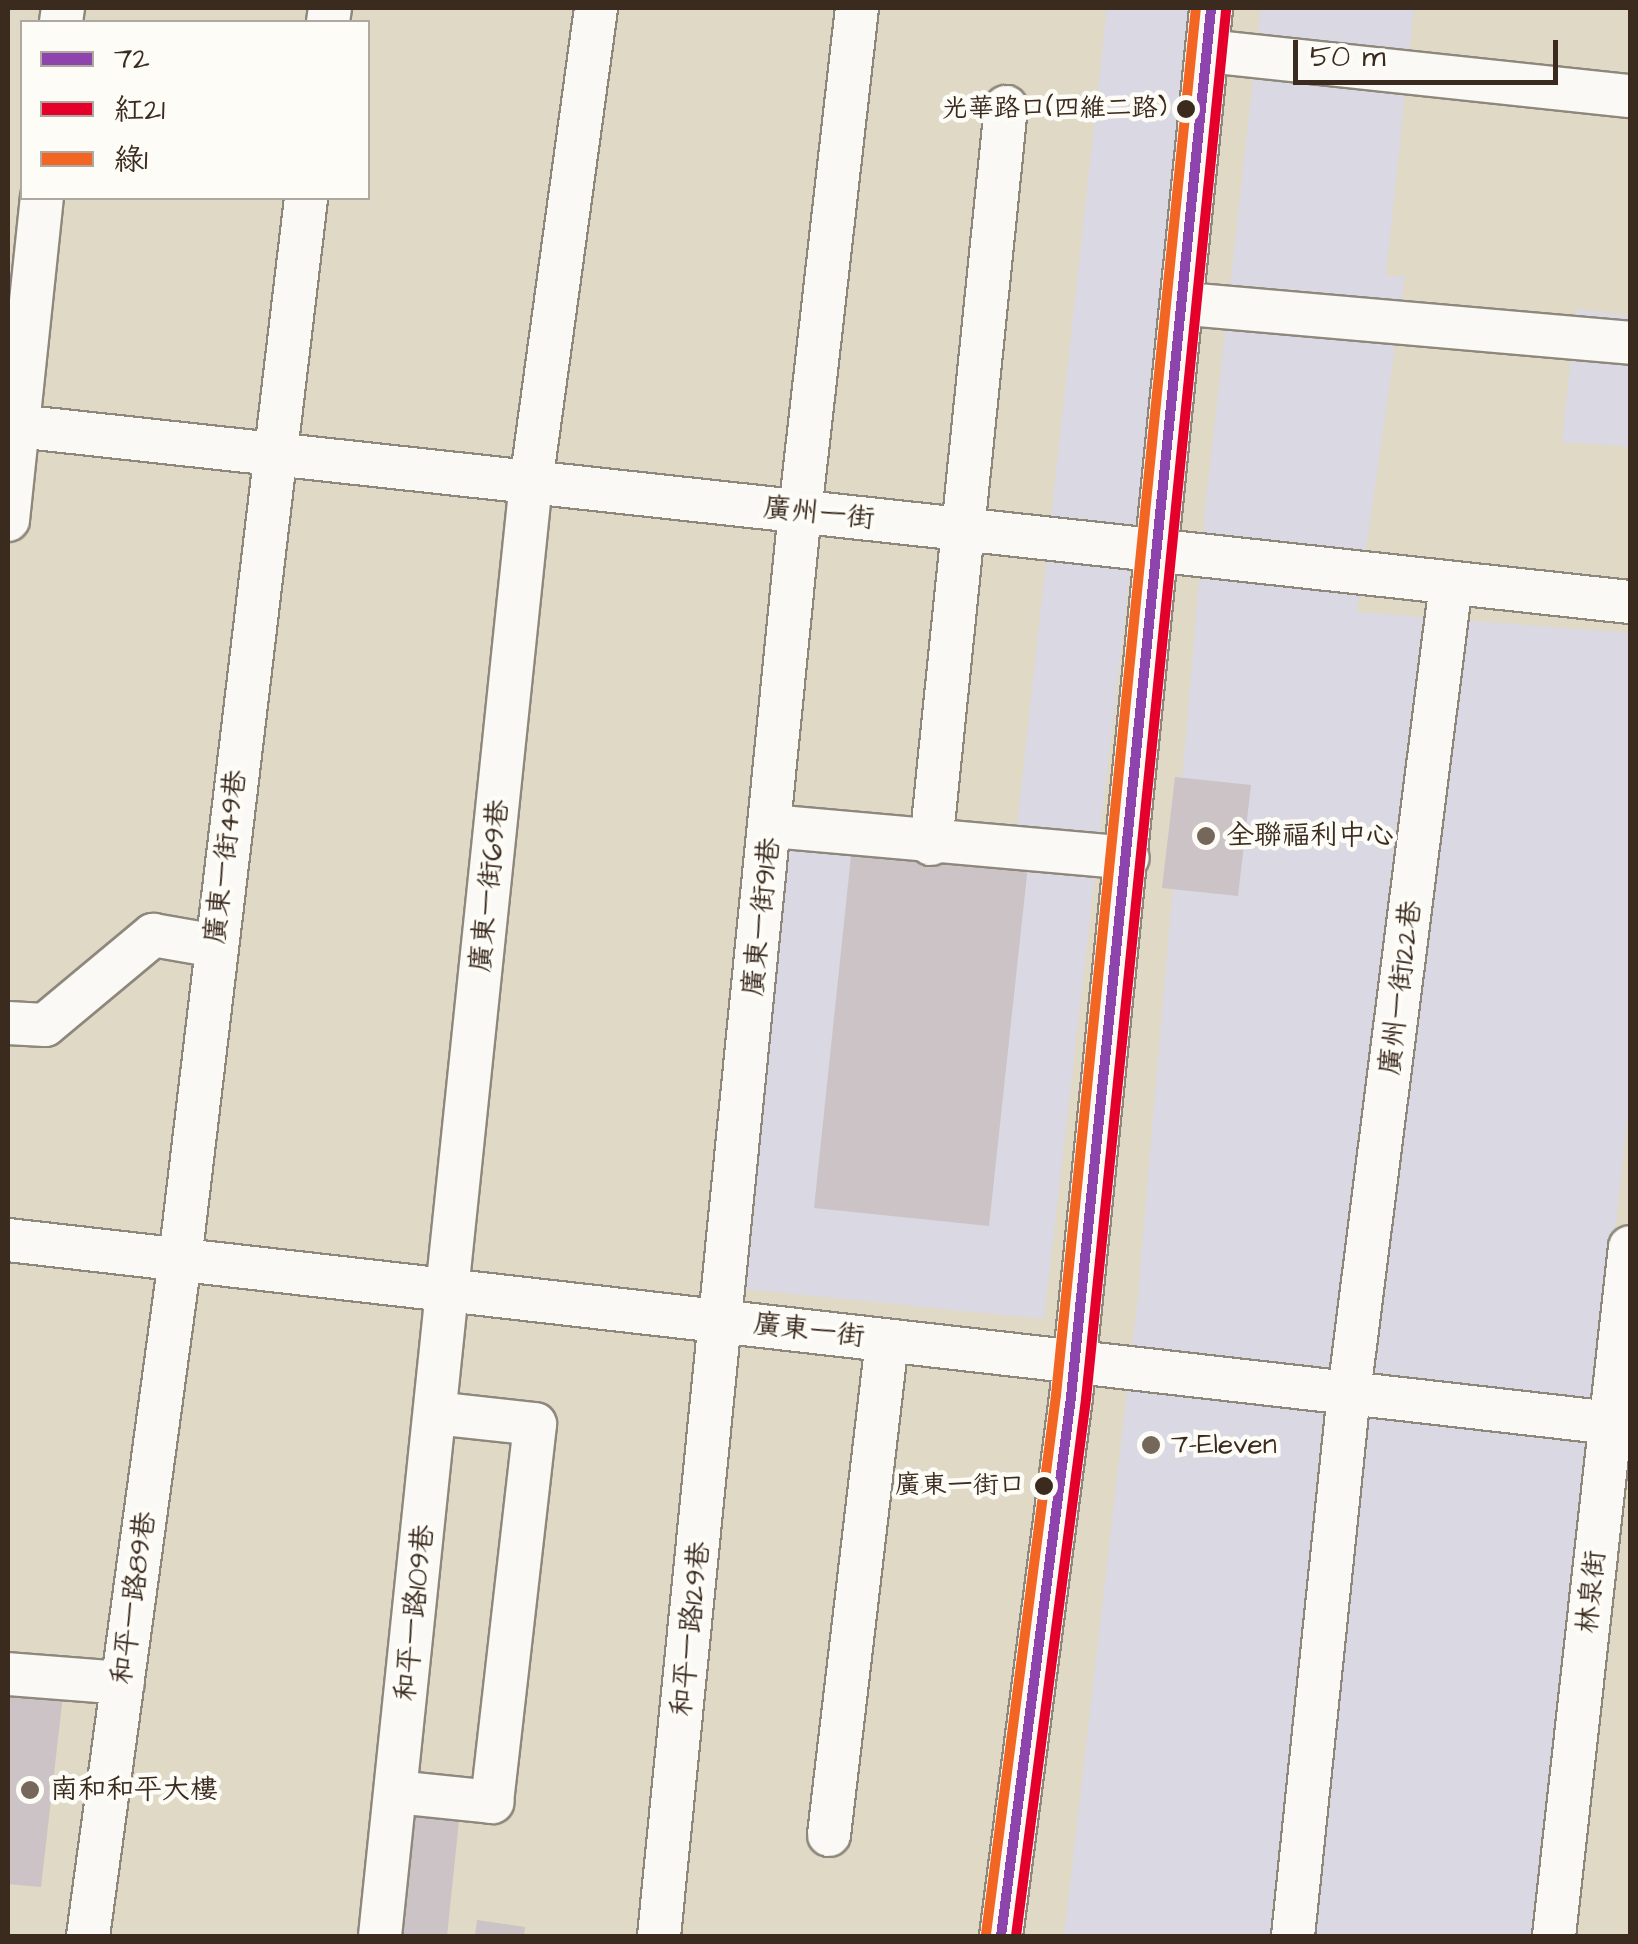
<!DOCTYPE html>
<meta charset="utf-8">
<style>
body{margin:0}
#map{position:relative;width:1638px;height:1944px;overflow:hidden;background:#e0d9c6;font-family:"Architects Daughter","LXGW WenKai TC",sans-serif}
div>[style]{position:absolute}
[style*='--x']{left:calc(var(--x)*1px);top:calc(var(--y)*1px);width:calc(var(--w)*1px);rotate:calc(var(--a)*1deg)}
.built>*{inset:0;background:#dad8e2}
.building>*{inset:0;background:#cbc3c5}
.roads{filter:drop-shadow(2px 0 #8e887c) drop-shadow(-2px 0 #8e887c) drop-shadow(0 2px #8e887c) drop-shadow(0 -2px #8e887c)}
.minor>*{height:42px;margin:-21px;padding:0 21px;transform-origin:21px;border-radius:21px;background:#faf9f6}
.bus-1>*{height:10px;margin:-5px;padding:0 5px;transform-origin:5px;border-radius:5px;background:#8e44ad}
.bus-2>*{height:10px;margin:-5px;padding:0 5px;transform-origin:5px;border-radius:5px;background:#e4002b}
.bus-3>*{height:10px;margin:-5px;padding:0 5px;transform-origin:5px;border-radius:5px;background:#f26522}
.dots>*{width:28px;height:28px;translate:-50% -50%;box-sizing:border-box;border:5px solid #fdfcf7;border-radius:50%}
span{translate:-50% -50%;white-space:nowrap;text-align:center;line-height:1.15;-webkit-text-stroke:9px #fdfcf7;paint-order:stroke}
.bus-label{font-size:26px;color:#3b2a1e}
.right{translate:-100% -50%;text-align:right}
.street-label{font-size:28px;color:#3b2a1e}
.poi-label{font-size:28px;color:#3b2a1e}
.left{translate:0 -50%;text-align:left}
.frame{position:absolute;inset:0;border:10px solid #3b2a1e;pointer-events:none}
.legend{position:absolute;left:20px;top:20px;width:350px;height:180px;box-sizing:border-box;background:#fdfcf7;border:2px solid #afa8a0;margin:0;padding:12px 18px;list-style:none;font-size:30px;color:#3b2a1e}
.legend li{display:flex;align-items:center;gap:20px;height:50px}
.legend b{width:50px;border:2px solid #afa8a0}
.scale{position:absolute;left:1293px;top:40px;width:265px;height:45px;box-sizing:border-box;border:5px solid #3b2a1e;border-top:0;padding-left:12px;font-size:30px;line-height:35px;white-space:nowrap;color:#3b2a1e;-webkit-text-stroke:8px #fdfcf7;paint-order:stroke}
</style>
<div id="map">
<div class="built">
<div style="clip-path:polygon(1107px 8px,1195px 8px,1044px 1319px,705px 1285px,753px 821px,1017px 826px)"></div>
<div style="clip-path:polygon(1261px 8px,1414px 8px,1386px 276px,1405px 276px,1357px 612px,1630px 633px,1630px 1094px,1539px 1936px,1064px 1936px,1137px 1305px,1205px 511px)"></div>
<div style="clip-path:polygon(1576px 309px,1630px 316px,1630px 447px,1562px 442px)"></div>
</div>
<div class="building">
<div style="clip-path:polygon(1175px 777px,1251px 785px,1238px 896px,1162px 888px)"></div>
<div style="clip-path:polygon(853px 837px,1029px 856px,989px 1226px,814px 1208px)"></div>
<div style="clip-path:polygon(8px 1689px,63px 1695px,41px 1887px,8px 1884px)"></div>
<div style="clip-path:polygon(408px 1796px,461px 1801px,447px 1936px,393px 1936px)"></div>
<div style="clip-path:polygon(477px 1920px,525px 1927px,524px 1936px,475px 1936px)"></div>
</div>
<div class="roads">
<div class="minor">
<div style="--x:61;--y:22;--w:14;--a:-82"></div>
<div style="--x:328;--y:22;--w:14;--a:-82"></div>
<div style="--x:1208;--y:51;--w:424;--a:6.1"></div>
<div style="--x:1186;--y:304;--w:446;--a:5"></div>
<div style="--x:8;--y:425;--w:1632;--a:6.23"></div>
<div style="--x:8;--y:520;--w:324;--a:-84"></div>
<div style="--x:771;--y:826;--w:358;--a:5.1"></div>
<div style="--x:931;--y:844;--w:741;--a:-84.19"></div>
<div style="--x:8;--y:1023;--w:37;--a:3"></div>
<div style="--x:45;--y:1025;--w:141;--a:-39.8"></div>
<div style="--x:153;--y:935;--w:64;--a:9.9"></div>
<div style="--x:8;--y:1240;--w:1613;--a:6.51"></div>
<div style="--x:8;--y:1674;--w:115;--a:4.5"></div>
<div style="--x:396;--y:1792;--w:97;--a:5.9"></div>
<div style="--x:492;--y:1802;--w:380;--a:-83.5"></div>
<div style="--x:535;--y:1424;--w:100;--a:-173.7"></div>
<div style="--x:829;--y:1835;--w:498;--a:-83.3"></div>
<div style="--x:88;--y:1936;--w:682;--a:-82.25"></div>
<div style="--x:180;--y:1260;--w:1069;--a:-83.23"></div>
<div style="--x:380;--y:1936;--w:1461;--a:-84.07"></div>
<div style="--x:531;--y:483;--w:479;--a:-82.2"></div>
<div style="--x:659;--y:1936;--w:1431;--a:-84.35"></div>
<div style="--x:800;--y:512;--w:507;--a:-83.55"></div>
<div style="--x:1001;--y:1936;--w:544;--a:-82.6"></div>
<div style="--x:1071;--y:1397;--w:1396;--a:-84.24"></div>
<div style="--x:1293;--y:1936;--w:546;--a:-84.11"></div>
<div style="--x:1349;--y:1393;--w:816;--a:-82.82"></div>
<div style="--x:1554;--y:1936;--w:693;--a:-83.71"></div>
</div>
</div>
<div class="bus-1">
<div style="--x:1001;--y:1936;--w:544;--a:-82.6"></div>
<div style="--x:1071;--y:1397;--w:1396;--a:-84.24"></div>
</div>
<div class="bus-2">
<div style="--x:1016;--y:1936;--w:542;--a:-82.57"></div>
<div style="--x:1086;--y:1399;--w:1396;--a:-84.24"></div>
</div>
<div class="bus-3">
<div style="--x:986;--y:1934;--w:544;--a:-82.6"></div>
<div style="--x:1056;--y:1395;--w:1394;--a:-84.24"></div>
</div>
<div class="dots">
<div style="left:1186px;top:109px;background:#3b2a1e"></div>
<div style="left:1206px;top:836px;background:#756759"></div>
<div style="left:1151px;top:1445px;background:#756759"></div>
<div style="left:1044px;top:1486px;background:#3b2a1e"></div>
<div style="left:30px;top:1790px;background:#756759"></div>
</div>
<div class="bus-label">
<span class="right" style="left:1167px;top:109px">光華路口(四維二路)</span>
<span class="right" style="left:1025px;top:1486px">廣東一街口</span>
</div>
<div class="street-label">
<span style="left:819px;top:514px;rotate:6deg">廣州一街</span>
<span style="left:226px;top:857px;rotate:-83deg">廣東一街49巷</span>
<span style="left:490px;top:886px;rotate:-84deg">廣東一街69巷</span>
<span style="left:762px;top:917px;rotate:-84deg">廣東一街91巷</span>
<span style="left:1401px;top:988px;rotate:-83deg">廣州一街122巷</span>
<span style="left:809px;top:1331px;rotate:7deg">廣東一街</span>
<span style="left:1592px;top:1592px;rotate:-84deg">林泉街</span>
<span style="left:134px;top:1598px;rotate:-82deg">和平一路89巷</span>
<span style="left:415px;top:1613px;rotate:-84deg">和平一路109巷</span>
<span style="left:691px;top:1629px;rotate:-84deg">和平一路129巷</span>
</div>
<div class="poi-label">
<span class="left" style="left:1226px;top:836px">全聯福利中心</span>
<span class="left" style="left:1171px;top:1445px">7-Eleven</span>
<span class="left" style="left:50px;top:1790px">南和和平大樓</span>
</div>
<div class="frame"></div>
<ul class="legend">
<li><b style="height:12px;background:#8e44ad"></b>72</li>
<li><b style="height:12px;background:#e4002b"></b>紅21</li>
<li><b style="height:12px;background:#f26522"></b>綠1</li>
</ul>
<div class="scale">50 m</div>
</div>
